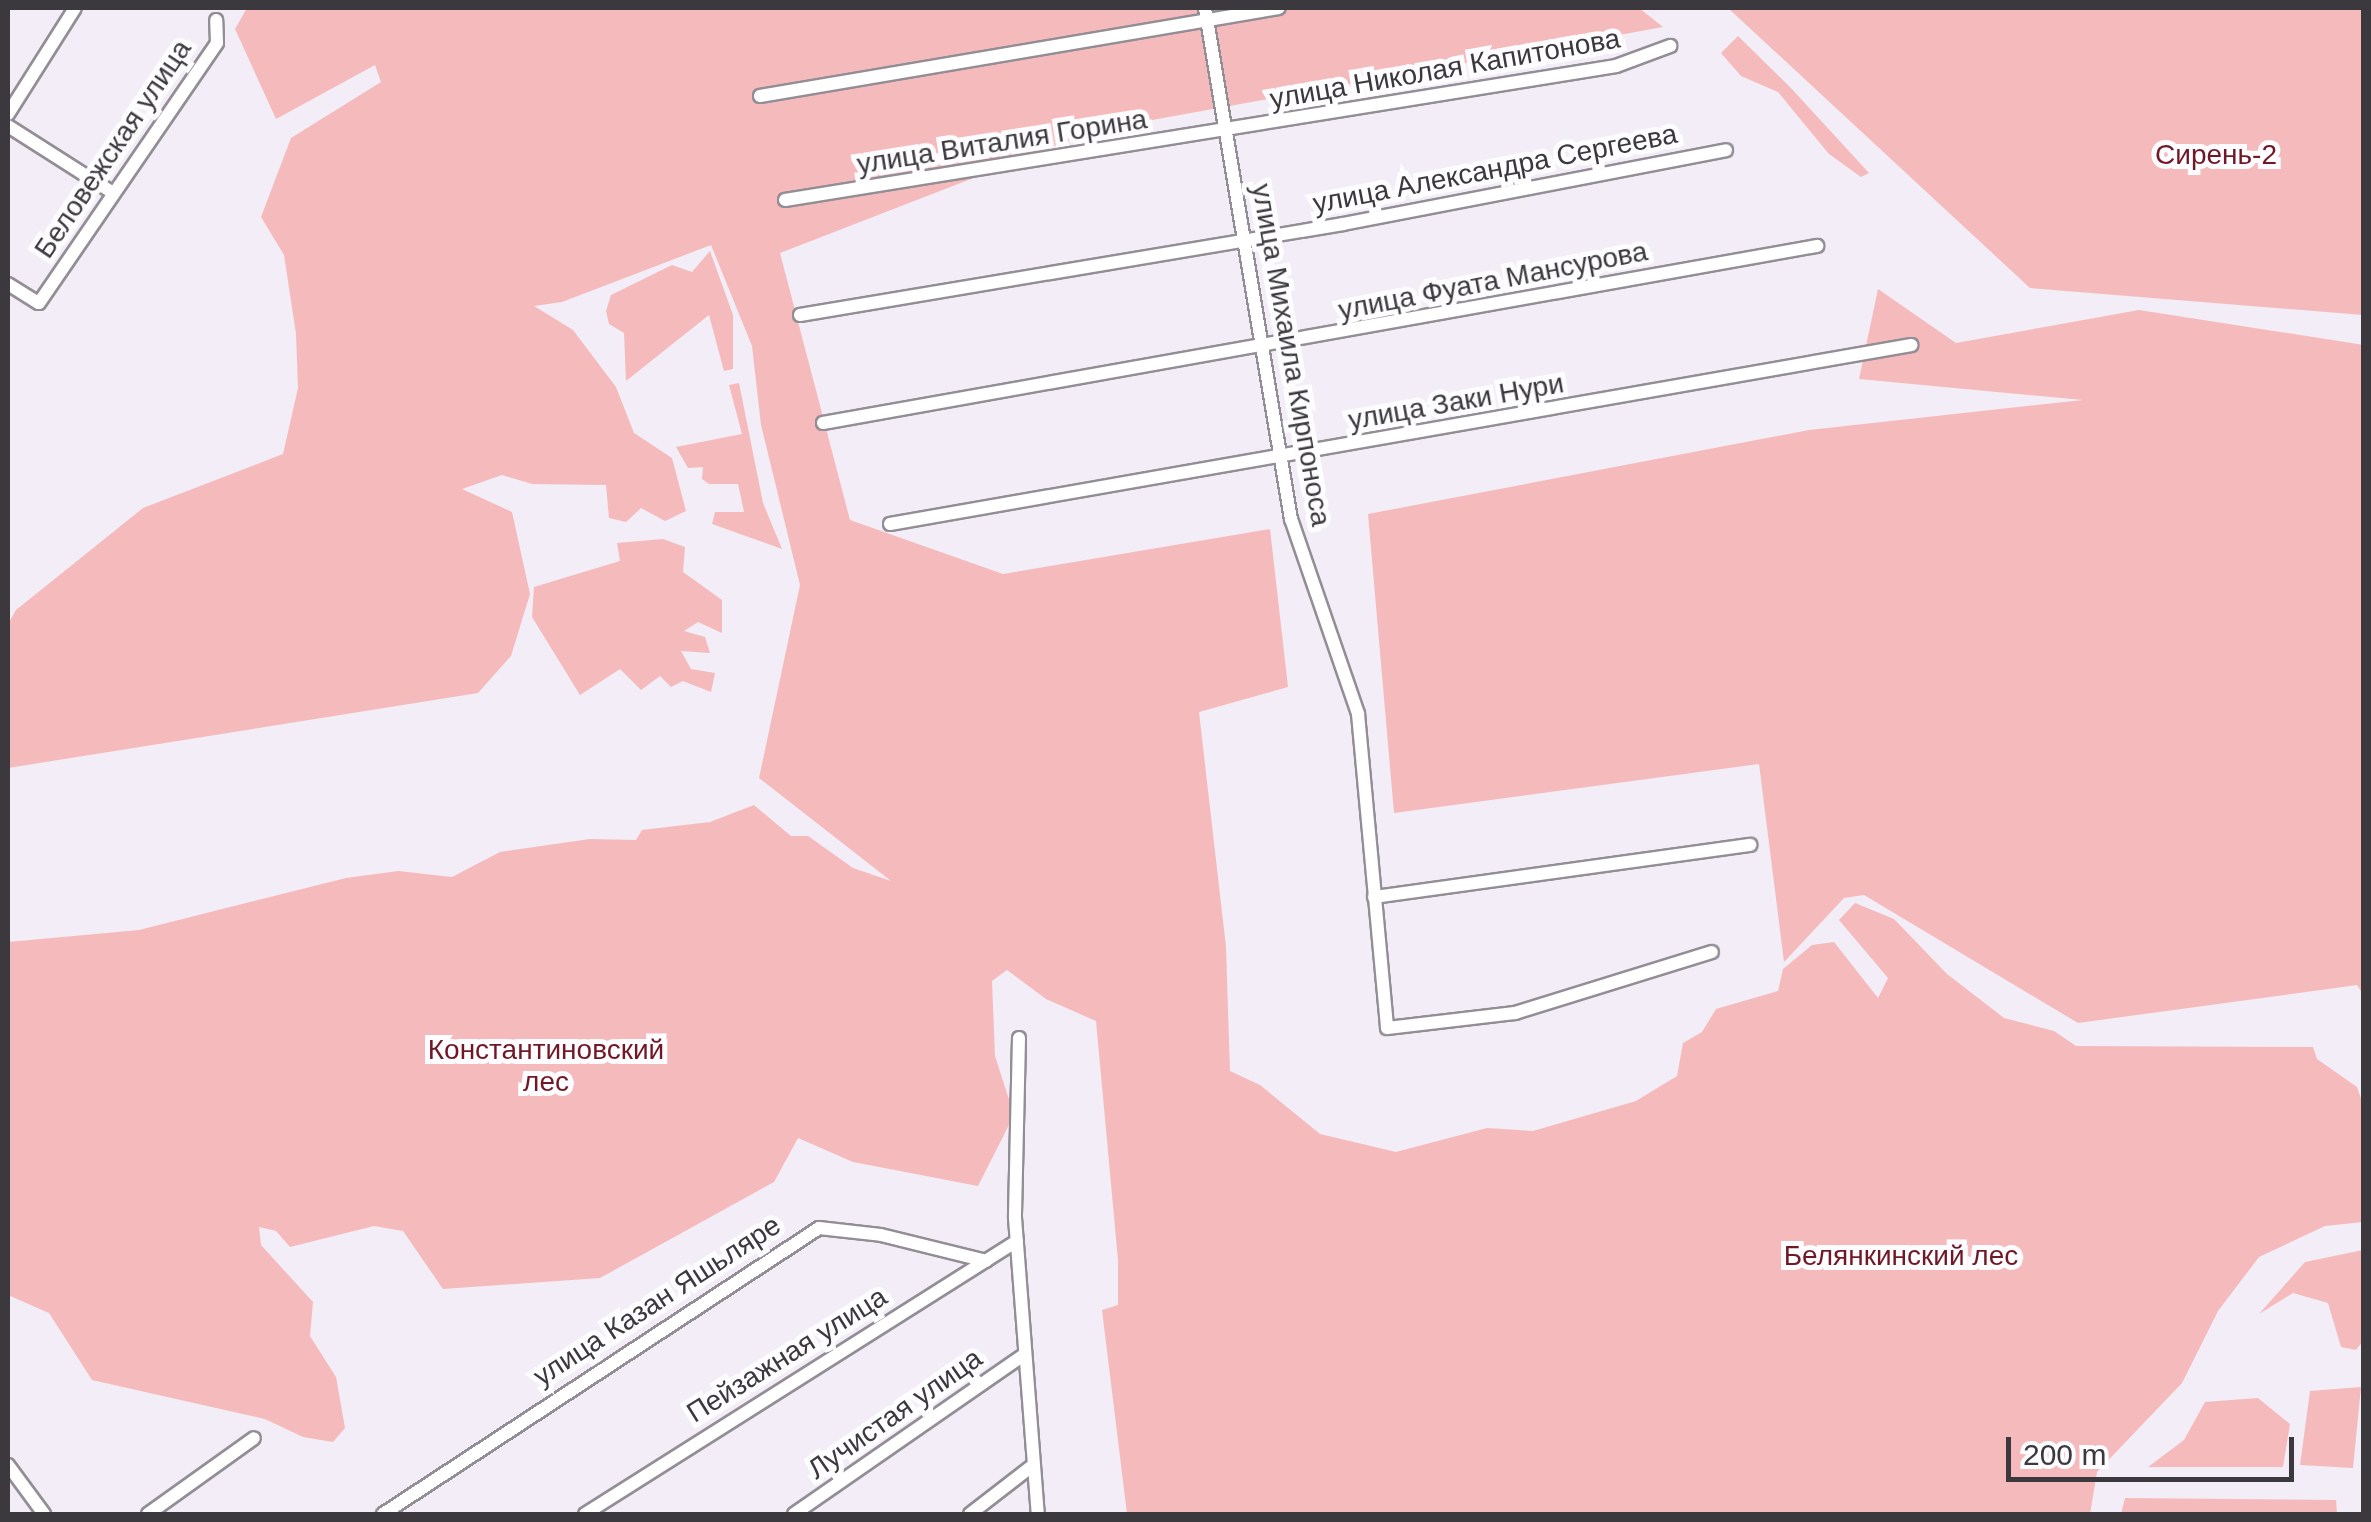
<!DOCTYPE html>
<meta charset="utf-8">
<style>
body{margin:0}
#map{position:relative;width:2371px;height:1522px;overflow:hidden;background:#f2edf6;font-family:Helvetica,sans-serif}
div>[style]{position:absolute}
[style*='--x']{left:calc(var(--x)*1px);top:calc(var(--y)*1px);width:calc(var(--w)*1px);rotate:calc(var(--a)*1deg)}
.green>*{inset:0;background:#f5bbbc}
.roads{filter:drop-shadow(2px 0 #938e96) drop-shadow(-2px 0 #938e96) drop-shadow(0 2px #938e96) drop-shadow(0 -2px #938e96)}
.minor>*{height:12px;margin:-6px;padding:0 6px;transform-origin:6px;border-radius:6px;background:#fff}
span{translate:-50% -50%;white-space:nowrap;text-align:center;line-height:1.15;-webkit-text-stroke:10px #fdfcfe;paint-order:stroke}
.street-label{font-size:28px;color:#3b393d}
.park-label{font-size:28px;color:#701825}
.frame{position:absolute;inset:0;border:10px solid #3b393d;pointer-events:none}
.scale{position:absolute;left:2006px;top:1437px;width:288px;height:45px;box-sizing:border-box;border:5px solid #3b393d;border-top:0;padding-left:12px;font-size:30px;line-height:35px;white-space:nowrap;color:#3b393d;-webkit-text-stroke:8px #fdfcfe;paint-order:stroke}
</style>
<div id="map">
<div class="green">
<div style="clip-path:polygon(247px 8px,1639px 8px,1663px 27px,1097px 130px,780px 253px,850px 520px,1003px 574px,1270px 529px,1288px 687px,1199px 712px,1226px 947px,1230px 1071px,1260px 1085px,1320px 1134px,1396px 1152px,1487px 1128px,1533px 1131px,1636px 1101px,1677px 1076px,1683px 1043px,1702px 1032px,1716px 1009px,1778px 991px,1783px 969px,1812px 945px,1834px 942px,1878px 998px,1888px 978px,1839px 920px,1855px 903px,1894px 919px,1947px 974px,2004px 1018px,2054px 1031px,2076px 1046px,2313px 1047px,2317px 1059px,2357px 1087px,2363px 1104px,2363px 1222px,2325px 1226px,2259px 1257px,2218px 1311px,2182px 1383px,2097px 1472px,2090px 1514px,1127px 1514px,1102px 1310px,1118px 1305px,1118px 1260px,1096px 1021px,1046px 999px,1007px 970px,992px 981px,995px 1056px,1014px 1115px,978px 1186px,853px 1162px,798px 1138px,774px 1182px,600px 1278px,443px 1289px,403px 1231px,374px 1226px,290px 1247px,276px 1231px,259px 1227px,261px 1245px,313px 1302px,310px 1336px,336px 1377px,345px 1428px,333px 1442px,303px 1437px,265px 1419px,92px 1380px,49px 1313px,8px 1295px,8px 942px,139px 930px,346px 878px,398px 871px,452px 877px,500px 852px,590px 839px,636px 840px,642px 830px,710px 822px,754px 805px,791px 836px,808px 836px,853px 868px,891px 881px,759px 778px,800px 585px,761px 425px,752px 346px,711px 245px,562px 302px,534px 306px,573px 330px,616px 387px,634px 433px,672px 458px,686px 511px,665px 521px,641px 508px,626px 522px,609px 518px,606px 485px,532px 484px,502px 475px,462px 489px,512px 512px,530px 594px,511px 656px,478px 693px,8px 768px,8px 624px,16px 610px,143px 508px,283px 454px,298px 388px,296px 334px,284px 255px,261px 217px,291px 138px,381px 82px,375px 65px,276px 119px,235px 29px)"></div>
<div style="clip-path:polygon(1728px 8px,2363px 8px,2363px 315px,2030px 288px)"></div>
<div style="clip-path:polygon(1738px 36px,1790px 87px,1869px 173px,1861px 177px,1829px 154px,1778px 92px,1741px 76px,1721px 53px)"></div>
<div style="clip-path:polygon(710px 251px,733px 315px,733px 369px,724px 371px,709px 315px,626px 381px,624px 333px,609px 324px,606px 311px,611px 295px,672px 265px,692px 272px)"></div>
<div style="clip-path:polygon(1878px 289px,1956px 343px,2139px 310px,2364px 345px,2363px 994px,2357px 985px,2078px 1023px,1864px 895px,1844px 898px,1784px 962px,1759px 764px,1394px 813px,1368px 514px,1809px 430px,2083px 400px,1859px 379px)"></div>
<div style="clip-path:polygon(739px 383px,763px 503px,782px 549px,712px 524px,715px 512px,744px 512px,738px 484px,709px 484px,702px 479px,703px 467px,688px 468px,676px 447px,742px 434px,729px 385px)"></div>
<div style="clip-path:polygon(663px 539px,685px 547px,683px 572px,722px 600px,722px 633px,698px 622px,684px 631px,705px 637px,710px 653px,681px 651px,691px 669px,715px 673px,711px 692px,683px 681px,671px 687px,660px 676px,641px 690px,620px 669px,580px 695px,532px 617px,534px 587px,620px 561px,617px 543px)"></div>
<div style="clip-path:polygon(2363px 1250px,2363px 1341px,2356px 1350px,2341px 1347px,2328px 1303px,2293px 1293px,2259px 1314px,2305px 1262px)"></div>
<div style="clip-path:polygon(2361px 1387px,2353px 1468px,2300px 1465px,2310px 1391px)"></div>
<div style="clip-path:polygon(2258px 1398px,2290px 1424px,2283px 1467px,2148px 1467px,2184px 1440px,2205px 1402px)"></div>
<div style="clip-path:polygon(2125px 1498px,2336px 1500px,2337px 1514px,2121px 1514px)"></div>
</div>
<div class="roads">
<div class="minor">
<div style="--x:1205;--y:8;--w:518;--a:80.45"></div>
<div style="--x:1291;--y:519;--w:206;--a:71"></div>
<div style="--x:1358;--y:714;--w:315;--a:84.7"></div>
<div style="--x:1387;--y:1028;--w:129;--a:-6.7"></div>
<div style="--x:1515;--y:1013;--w:206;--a:-17.2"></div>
<div style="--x:760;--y:96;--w:526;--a:-9.62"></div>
<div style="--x:8;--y:114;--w:125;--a:-57.7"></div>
<div style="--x:8;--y:126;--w:121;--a:32.5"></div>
<div style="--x:785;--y:200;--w:842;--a:-9.16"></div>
<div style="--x:1616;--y:66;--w:58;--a:-20.3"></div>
<div style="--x:8;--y:284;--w:36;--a:32"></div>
<div style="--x:39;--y:303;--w:315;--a:-55.6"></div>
<div style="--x:217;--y:43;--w:23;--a:-92"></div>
<div style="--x:800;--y:315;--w:551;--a:-9.51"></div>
<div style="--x:1343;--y:224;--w:390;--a:-10.9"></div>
<div style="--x:823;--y:423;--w:1010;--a:-10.1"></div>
<div style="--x:890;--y:524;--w:1037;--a:-9.94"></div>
<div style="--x:1374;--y:897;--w:380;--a:-7.9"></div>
<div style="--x:1019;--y:1038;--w:180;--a:91.3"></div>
<div style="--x:1015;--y:1218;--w:297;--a:85.6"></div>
<div style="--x:8;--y:1465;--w:61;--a:53.7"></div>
<div style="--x:148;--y:1514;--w:130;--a:-35.6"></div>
<div style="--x:383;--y:1514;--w:521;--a:-33.26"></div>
<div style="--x:819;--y:1228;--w:62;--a:6.4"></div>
<div style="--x:881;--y:1235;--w:108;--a:13.9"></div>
<div style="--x:585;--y:1514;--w:511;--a:-32.29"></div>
<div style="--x:794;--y:1514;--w:280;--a:-34.7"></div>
<div style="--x:970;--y:1514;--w:78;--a:-37.7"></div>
</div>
</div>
<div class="street-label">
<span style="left:1445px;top:69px;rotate:-10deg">улица Николая Капитонова</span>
<span style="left:1002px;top:142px;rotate:-9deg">улица Виталия Горина</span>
<span style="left:113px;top:149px;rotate:-56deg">Беловежская улица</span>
<span style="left:1495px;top:169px;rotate:-11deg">улица Александра Сергеева</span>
<span style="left:1493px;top:281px;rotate:-11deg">улица Фуата Мансурова</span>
<span style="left:1291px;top:355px;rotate:80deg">улица Михаила Кирпоноса</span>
<span style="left:1456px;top:402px;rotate:-10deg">улица Заки Нури</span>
<span style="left:657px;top:1301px;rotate:-33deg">улица Казан Яшьляре</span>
<span style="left:787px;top:1355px;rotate:-32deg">Пейзажная улица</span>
<span style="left:895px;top:1414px;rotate:-35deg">Лучистая улица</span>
</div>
<div class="park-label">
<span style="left:2216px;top:155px">Сирень-2</span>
<span style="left:546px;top:1066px">Константиновский<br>лес</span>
<span style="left:1901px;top:1256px">Белянкинский лес</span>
</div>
<div class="frame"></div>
<div class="scale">200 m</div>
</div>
